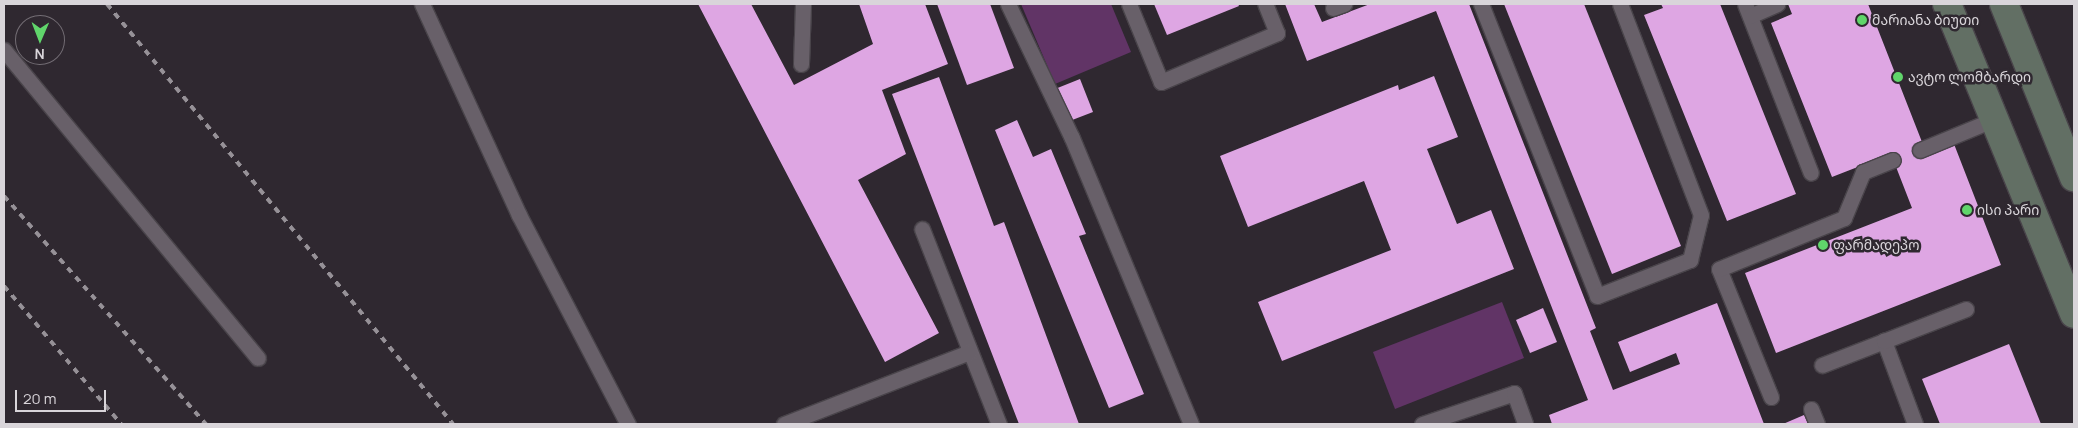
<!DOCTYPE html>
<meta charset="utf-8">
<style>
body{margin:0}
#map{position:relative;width:2078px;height:428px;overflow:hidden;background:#2f2830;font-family:Manrope,"Noto Sans Georgian",sans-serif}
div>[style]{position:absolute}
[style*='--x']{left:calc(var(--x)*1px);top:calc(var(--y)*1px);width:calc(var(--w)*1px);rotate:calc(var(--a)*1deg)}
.green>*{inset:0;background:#613466}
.building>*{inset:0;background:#dea6e3}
.roads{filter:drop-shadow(1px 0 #49444a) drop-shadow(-1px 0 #49444a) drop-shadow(0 1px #49444a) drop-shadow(0 -1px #49444a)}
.lane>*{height:15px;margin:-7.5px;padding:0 7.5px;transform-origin:7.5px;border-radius:7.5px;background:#686069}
.secondary>*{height:28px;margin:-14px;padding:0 14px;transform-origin:14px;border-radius:14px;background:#626f64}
.rail>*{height:4px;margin-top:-2px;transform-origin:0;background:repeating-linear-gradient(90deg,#969197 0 6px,transparent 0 12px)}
.dots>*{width:14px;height:14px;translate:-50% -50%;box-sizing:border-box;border:2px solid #2f2830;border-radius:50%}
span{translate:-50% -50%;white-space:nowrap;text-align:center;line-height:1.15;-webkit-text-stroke:5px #2f2830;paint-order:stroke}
.poi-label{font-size:14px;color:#d9d5da}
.left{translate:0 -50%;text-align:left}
.frame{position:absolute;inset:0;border:5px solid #d9d5da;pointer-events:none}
.north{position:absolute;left:15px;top:15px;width:50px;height:50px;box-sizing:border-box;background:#2f2830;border:1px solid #736d74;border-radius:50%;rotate:181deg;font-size:14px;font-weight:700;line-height:20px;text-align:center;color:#d9d5da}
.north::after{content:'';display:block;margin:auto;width:18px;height:22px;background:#60d56b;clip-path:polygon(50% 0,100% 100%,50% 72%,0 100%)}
.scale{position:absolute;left:15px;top:390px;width:91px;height:22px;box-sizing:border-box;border:2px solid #d9d5da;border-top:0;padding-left:6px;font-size:15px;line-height:18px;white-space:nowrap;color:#d9d5da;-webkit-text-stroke:4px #2f2830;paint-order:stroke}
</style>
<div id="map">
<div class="green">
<div style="clip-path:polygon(1021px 4px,1111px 4px,1131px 52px,1055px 84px)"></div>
<div style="clip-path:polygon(1502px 302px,1524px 358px,1395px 409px,1373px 352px)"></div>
</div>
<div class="building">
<div style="clip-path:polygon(698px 4px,751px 4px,794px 85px,873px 44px,859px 4px,925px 4px,948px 64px,882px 90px,906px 154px,858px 180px,939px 333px,885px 362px)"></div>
<div style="clip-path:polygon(937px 4px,990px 4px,1014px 68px,967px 85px)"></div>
<div style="clip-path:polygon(1154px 4px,1238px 4px,1239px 6px,1167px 35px)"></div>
<div style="clip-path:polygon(1285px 4px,1314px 4px,1322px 22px,1370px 4px,1469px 4px,1596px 328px,1590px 331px,1613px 390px,1680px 364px,1676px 353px,1630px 372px,1618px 342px,1717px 303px,1764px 424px,1552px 424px,1549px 415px,1588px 400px,1436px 11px,1307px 61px)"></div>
<div style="clip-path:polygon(1504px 4px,1584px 4px,1681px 246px,1612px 274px)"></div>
<div style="clip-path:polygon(1661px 4px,1720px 4px,1796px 194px,1727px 221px,1644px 15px,1663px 8px)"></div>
<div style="clip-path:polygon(1788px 4px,1868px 4px,1922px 142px,1954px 144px,2001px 265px,1776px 353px,1745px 273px,1912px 208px,1891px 154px,1832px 177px,1771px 23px,1792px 14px)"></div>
<div style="clip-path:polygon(1434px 76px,1458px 137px,1427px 149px,1457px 224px,1491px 210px,1514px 269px,1282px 361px,1258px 302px,1391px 250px,1364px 181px,1248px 227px,1220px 156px,1398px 85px,1399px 90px)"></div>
<div style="clip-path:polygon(939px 77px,994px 226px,1004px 222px,1079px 424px,1019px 424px,892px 94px)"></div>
<div style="clip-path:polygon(1080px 79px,1093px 112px,1067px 122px,1055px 89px)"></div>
<div style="clip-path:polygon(1017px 120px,1033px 157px,1051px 149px,1086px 234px,1079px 236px,1144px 394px,1109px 408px,995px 130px)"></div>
<div style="clip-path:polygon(1543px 308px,1557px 342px,1530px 353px,1516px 320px)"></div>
<div style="clip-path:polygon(2009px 344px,2041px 424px,1940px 424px,1922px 379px)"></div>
<div style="clip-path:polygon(1804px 415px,1808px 424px,1783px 424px)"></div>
</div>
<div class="roads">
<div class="lane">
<div style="--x:422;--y:4;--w:232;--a:65.3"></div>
<div style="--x:519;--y:215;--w:236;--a:62.5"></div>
<div style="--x:1008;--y:4;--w:148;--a:64.5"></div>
<div style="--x:1072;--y:138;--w:310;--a:67.4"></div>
<div style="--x:1129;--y:4;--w:84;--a:67.7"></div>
<div style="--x:1161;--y:82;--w:126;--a:-22.9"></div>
<div style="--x:1277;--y:33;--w:31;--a:-112"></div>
<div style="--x:1481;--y:4;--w:314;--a:68.3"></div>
<div style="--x:1597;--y:296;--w:100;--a:-21.2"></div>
<div style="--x:1690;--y:260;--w:46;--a:-76.3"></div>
<div style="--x:1701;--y:215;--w:226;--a:-111"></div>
<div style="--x:1745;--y:4;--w:181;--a:68.7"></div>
<div style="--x:1333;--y:8;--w:12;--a:-20"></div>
<div style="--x:1750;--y:16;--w:30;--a:-24"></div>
<div style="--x:4;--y:50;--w:399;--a:50.5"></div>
<div style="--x:801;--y:64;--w:60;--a:-88.1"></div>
<div style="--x:1920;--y:150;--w:81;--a:-22.5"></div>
<div style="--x:922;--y:229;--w:210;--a:68.5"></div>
<div style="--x:1822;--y:365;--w:66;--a:-21.2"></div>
<div style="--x:1771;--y:397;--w:138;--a:-112.1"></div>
<div style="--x:1719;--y:269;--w:135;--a:-22.2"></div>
<div style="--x:1844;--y:218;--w:50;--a:-67.6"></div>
<div style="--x:1863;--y:172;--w:32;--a:-22"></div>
<div style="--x:1811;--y:409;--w:16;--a:68"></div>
<div style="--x:784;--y:424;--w:199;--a:-21.2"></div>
<div style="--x:1422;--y:424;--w:97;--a:-18.6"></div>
<div style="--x:1514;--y:393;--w:33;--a:70"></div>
<div style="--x:1915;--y:424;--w:89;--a:-110.5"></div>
<div style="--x:1884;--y:341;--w:88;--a:-21.3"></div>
</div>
<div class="secondary">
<div style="--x:1947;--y:4;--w:335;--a:67.7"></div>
<div style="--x:2004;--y:4;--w:187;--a:68"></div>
</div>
</div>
<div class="rail">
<div style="--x:107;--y:4;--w:544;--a:50.52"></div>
<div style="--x:4;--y:196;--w:305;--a:48.5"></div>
<div style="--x:4;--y:286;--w:181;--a:49.7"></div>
</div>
<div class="dots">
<div style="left:1862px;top:20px;background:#60d56b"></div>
<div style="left:1898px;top:77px;background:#60d56b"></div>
<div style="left:1967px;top:210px;background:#60d56b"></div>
<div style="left:1823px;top:245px;background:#60d56b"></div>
</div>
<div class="poi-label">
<span class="left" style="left:1872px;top:20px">მარიანა ბიუთი</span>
<span class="left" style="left:1908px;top:77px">ავტო ლომბარდი</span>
<span class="left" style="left:1977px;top:210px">ისი პარი</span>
<span class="left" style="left:1833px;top:245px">ფარმადეპო</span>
</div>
<div class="frame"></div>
<div class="north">N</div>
<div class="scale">20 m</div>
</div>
